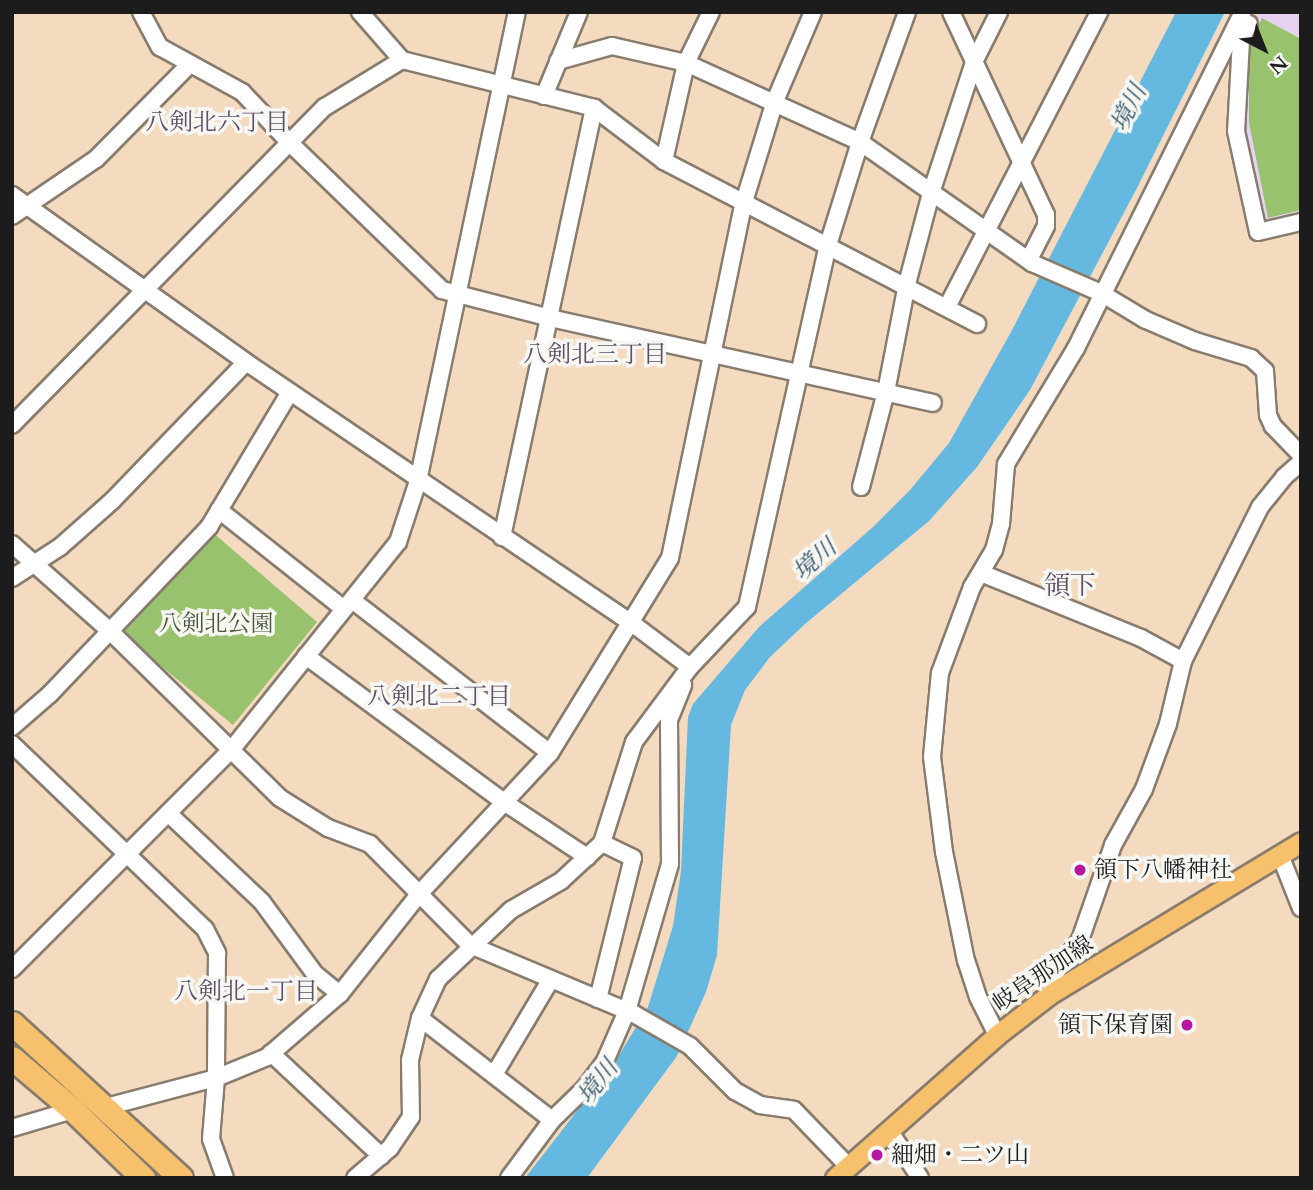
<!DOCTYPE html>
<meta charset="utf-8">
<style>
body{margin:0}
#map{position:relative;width:1313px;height:1190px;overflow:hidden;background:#f4dbbf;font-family:Cardo,"Noto Serif JP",serif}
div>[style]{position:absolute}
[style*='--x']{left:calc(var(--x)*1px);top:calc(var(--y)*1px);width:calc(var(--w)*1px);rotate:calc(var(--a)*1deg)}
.built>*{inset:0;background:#e6d2f0}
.green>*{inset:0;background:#99c26e}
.water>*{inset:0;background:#65b9e1}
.roads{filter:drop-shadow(2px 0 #887c6e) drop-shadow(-2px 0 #887c6e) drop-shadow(0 2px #887c6e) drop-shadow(0 -2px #887c6e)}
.minor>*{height:16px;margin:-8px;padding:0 8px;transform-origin:8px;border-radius:8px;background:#fff}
.major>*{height:19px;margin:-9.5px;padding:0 9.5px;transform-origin:9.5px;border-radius:9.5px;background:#f7c06c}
.highway>*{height:23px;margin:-11.5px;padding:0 11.5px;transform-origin:11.5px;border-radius:11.5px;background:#f7c06c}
.dots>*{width:19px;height:19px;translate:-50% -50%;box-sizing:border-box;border:4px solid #f6f6f2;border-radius:50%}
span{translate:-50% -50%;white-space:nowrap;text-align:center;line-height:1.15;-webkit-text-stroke:7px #f6f6f2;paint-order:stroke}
.park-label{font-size:23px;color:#485639}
.poi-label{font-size:23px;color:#1c1c1c}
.left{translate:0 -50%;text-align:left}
.right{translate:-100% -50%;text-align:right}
.street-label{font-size:23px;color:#1c1c1c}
.water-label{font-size:24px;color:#395b6b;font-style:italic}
.neighbourhood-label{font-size:24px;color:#5e4f66}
.quarter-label{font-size:26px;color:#5e4f66}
.frame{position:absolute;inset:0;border:14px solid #1c1c1c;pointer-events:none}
.north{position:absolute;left:1229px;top:14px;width:70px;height:70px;-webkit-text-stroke:5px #f6f6f2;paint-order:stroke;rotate:138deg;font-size:19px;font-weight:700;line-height:28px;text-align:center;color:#1c1c1c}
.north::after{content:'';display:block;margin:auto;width:24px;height:32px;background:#1c1c1c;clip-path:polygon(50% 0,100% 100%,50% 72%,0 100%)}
</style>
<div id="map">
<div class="built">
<div style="clip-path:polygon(1260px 12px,1301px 12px,1301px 217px,1267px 224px,1262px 220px,1242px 130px,1246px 45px)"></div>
</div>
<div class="green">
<div style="clip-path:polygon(1262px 18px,1301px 39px,1301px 210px,1268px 218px,1249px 123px,1249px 46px)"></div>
<div style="clip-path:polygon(211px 531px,317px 622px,233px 725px,117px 630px)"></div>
</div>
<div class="water">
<div style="clip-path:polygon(1176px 12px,1225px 12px,1137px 188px,1030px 390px,977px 467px,929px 521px,805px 624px,770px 657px,745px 690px,731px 725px,717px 955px,706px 992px,677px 1056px,587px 1178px,525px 1178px,615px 1062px,648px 1007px,673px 926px,681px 871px,688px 717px,693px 704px,759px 627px,873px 527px,910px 490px,949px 443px,1011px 332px)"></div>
</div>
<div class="roads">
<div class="minor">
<div style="--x:141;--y:12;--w:40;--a:62"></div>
<div style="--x:160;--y:47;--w:94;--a:28.8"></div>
<div style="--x:242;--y:92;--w:71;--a:46.7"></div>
<div style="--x:291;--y:144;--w:210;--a:44"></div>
<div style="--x:442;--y:290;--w:112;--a:14.5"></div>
<div style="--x:550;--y:318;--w:392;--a:12.5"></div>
<div style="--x:360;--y:12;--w:64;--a:48.8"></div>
<div style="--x:402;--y:60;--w:198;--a:14"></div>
<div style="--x:594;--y:108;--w:88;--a:37.1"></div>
<div style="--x:664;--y:161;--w:353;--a:27.5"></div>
<div style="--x:951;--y:12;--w:224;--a:64.9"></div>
<div style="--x:1046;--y:215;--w:11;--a:90"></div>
<div style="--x:1046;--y:226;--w:38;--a:117"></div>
<div style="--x:1249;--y:24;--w:18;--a:117"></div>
<div style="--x:1241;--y:40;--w:91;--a:93.1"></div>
<div style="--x:1236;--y:131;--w:103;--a:77.7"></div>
<div style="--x:1258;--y:232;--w:44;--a:-13.1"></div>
<div style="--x:558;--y:61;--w:56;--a:-15.5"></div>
<div style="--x:612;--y:46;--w:76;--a:12.9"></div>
<div style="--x:686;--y:63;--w:191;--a:24.4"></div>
<div style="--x:860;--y:142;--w:210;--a:35.1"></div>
<div style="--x:1032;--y:263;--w:75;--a:23.5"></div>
<div style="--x:1101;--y:293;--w:52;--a:31"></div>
<div style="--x:1146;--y:320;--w:53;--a:23.2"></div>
<div style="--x:1195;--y:341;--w:59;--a:16.9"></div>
<div style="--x:1251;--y:358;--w:19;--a:43"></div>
<div style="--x:1265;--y:371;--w:44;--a:86.1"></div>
<div style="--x:1268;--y:415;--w:12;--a:66"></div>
<div style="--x:1273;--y:426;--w:40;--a:46"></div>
<div style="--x:544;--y:96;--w:91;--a:-67.4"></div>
<div style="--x:664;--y:161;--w:100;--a:-77.3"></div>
<div style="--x:686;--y:63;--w:57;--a:-63.9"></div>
<div style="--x:12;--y:195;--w:287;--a:35.5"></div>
<div style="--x:246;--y:362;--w:462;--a:34.1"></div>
<div style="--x:629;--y:621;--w:76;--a:37"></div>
<div style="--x:12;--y:216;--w:102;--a:-34.2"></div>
<div style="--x:96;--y:159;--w:132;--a:-45.3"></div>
<div style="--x:947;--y:307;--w:332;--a:-62.7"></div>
<div style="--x:12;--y:425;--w:446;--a:-45.5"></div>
<div style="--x:325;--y:107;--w:90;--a:-31.4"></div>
<div style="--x:861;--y:487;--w:98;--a:-75.3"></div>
<div style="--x:886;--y:392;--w:110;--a:-79"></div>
<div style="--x:907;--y:284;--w:94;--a:-75.2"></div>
<div style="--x:931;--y:193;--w:138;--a:-71.8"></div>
<div style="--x:974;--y:62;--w:56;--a:-63.4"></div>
<div style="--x:219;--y:510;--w:159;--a:38.4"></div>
<div style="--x:502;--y:537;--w:439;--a:-77.9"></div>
<div style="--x:12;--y:544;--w:131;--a:41.6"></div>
<div style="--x:110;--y:631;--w:238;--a:44.5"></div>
<div style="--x:280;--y:798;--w:57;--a:32"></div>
<div style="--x:328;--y:828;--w:45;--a:20.9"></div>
<div style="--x:370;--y:844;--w:142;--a:45.3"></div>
<div style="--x:470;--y:945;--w:178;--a:22.8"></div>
<div style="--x:634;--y:1014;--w:64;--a:29.7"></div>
<div style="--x:690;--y:1046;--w:64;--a:45"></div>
<div style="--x:735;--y:1091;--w:29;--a:29"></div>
<div style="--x:760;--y:1105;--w:34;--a:8"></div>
<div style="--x:794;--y:1110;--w:78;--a:46"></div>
<div style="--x:981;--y:573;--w:173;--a:22.1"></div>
<div style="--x:1141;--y:638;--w:48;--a:28.7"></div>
<div style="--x:12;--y:578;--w:57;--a:-32.9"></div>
<div style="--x:60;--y:547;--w:69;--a:-41.5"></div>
<div style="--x:112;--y:501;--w:193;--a:-46"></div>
<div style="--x:352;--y:600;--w:250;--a:37.7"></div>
<div style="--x:306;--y:656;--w:246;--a:36.4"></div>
<div style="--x:504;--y:802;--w:100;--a:33.5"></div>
<div style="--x:12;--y:727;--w:50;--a:-41"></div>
<div style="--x:50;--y:694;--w:231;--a:-46.4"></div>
<div style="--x:209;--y:527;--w:157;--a:-59"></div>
<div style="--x:12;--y:744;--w:267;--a:43.8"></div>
<div style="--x:205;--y:929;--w:27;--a:63"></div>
<div style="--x:217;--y:953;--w:125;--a:90.5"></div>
<div style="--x:216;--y:1078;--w:61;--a:94.7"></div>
<div style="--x:211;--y:1139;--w:41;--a:70.3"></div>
<div style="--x:168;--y:813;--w:129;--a:43.4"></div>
<div style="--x:262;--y:902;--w:89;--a:53.6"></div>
<div style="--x:315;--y:974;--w:32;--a:39"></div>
<div style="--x:1280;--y:855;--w:57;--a:68.4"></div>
<div style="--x:12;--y:969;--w:311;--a:-45"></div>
<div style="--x:232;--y:749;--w:265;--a:-51.3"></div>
<div style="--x:398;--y:542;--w:64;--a:-71.8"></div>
<div style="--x:418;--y:481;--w:479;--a:-78.1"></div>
<div style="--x:1050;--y:994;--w:23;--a:-75"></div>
<div style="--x:1056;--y:972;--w:40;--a:-53"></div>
<div style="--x:1080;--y:940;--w:101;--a:-70.8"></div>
<div style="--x:1113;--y:845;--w:64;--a:-61"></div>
<div style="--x:1144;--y:789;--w:69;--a:-69.7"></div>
<div style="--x:1168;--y:724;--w:65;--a:-76.6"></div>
<div style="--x:1183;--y:661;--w:172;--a:-63.4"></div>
<div style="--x:1260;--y:507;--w:38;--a:-51"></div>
<div style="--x:1284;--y:477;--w:23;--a:-41"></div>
<div style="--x:598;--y:999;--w:145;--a:-76.1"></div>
<div style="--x:633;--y:858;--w:34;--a:-154"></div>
<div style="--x:420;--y:1018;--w:167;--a:37.7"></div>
<div style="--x:997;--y:1035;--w:42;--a:-116.6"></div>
<div style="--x:978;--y:997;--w:38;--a:-108"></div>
<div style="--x:966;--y:961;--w:111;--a:-101.4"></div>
<div style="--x:944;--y:852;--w:96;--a:-97.2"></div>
<div style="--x:932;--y:757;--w:84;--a:-84.6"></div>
<div style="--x:940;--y:673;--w:92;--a:-69.6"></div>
<div style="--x:972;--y:587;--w:43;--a:-59.3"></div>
<div style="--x:994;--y:550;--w:27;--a:-75"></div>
<div style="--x:1001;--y:524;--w:60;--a:-85.2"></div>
<div style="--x:1006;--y:464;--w:135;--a:-58.9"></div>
<div style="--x:1076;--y:348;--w:375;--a:-63.6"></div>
<div style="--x:271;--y:1053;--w:151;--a:43.1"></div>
<div style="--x:495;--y:1073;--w:109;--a:-59.2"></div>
<div style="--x:106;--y:1107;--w:114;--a:-14.8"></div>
<div style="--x:216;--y:1078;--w:55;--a:-22.4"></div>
<div style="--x:267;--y:1057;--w:96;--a:-40.8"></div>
<div style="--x:340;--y:994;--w:129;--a:-51.6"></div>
<div style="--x:420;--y:893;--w:191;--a:-47.1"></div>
<div style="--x:550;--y:753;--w:229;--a:-58.4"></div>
<div style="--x:670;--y:558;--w:364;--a:-78.3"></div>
<div style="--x:744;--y:202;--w:106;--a:-72.9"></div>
<div style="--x:775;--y:101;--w:97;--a:-66.9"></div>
<div style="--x:12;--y:1128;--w:64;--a:-16.4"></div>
<div style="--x:889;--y:1130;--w:57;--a:57.1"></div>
<div style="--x:355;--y:1178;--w:46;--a:-40.6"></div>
<div style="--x:390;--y:1148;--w:37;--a:-56"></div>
<div style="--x:411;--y:1117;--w:57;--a:-91"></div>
<div style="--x:410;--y:1060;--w:43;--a:-76.6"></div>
<div style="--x:420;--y:1018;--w:43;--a:-65.2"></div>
<div style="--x:438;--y:979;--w:100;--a:-43.4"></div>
<div style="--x:511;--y:910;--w:58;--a:-30.1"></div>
<div style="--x:561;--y:881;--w:56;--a:-42.8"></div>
<div style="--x:602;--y:843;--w:106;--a:-72.4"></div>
<div style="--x:634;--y:742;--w:94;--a:-53.3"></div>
<div style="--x:690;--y:667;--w:83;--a:-46.5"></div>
<div style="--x:747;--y:607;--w:371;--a:-77.4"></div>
<div style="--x:828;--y:245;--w:108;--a:-72.7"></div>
<div style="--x:860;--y:142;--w:138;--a:-70.1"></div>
<div style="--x:509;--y:1178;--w:72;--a:-53.4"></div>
<div style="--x:552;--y:1120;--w:46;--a:-44.1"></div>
<div style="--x:585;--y:1088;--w:34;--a:-53"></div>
<div style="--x:605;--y:1061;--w:55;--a:-66.3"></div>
<div style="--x:627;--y:1011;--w:153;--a:-73.7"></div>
<div style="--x:670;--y:864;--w:144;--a:-90.4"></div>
<div style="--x:669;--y:720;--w:38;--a:-68"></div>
</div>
<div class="major">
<div style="--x:835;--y:1178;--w:216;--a:-41.4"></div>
<div style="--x:997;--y:1035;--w:67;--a:-37.7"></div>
<div style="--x:1050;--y:994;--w:293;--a:-31.2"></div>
</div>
<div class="highway">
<div style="--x:12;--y:1023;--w:229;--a:42.5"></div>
<div style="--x:12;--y:1058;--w:80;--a:40.4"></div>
<div style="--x:73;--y:1110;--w:98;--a:44.2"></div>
</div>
</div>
<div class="dots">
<div style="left:1080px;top:870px;background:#b5179e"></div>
<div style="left:1187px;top:1025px;background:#b5179e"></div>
<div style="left:877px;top:1155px;background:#b5179e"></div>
</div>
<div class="park-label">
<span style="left:216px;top:624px">八剣北公園</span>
</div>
<div class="poi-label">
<span class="left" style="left:1094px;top:870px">領下八幡神社</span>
<span class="right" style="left:1173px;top:1025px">領下保育園</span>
<span class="left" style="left:891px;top:1155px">細畑・二ツ山</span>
</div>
<div class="street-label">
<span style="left:1043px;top:974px;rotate:-34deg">岐阜那加線</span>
</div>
<div class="water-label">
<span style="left:1129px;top:108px;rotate:-63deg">境川</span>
<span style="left:815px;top:560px;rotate:-41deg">境川</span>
<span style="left:598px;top:1082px;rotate:-52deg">境川</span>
</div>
<div class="neighbourhood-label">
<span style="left:217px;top:123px">八剣北六丁目</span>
<span style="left:595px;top:355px">八剣北三丁目</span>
<span style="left:439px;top:697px">八剣北二丁目</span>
<span style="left:246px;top:992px">八剣北一丁目</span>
</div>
<div class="quarter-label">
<span style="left:1070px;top:586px">領下</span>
</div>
<div class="frame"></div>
<div class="north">N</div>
</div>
